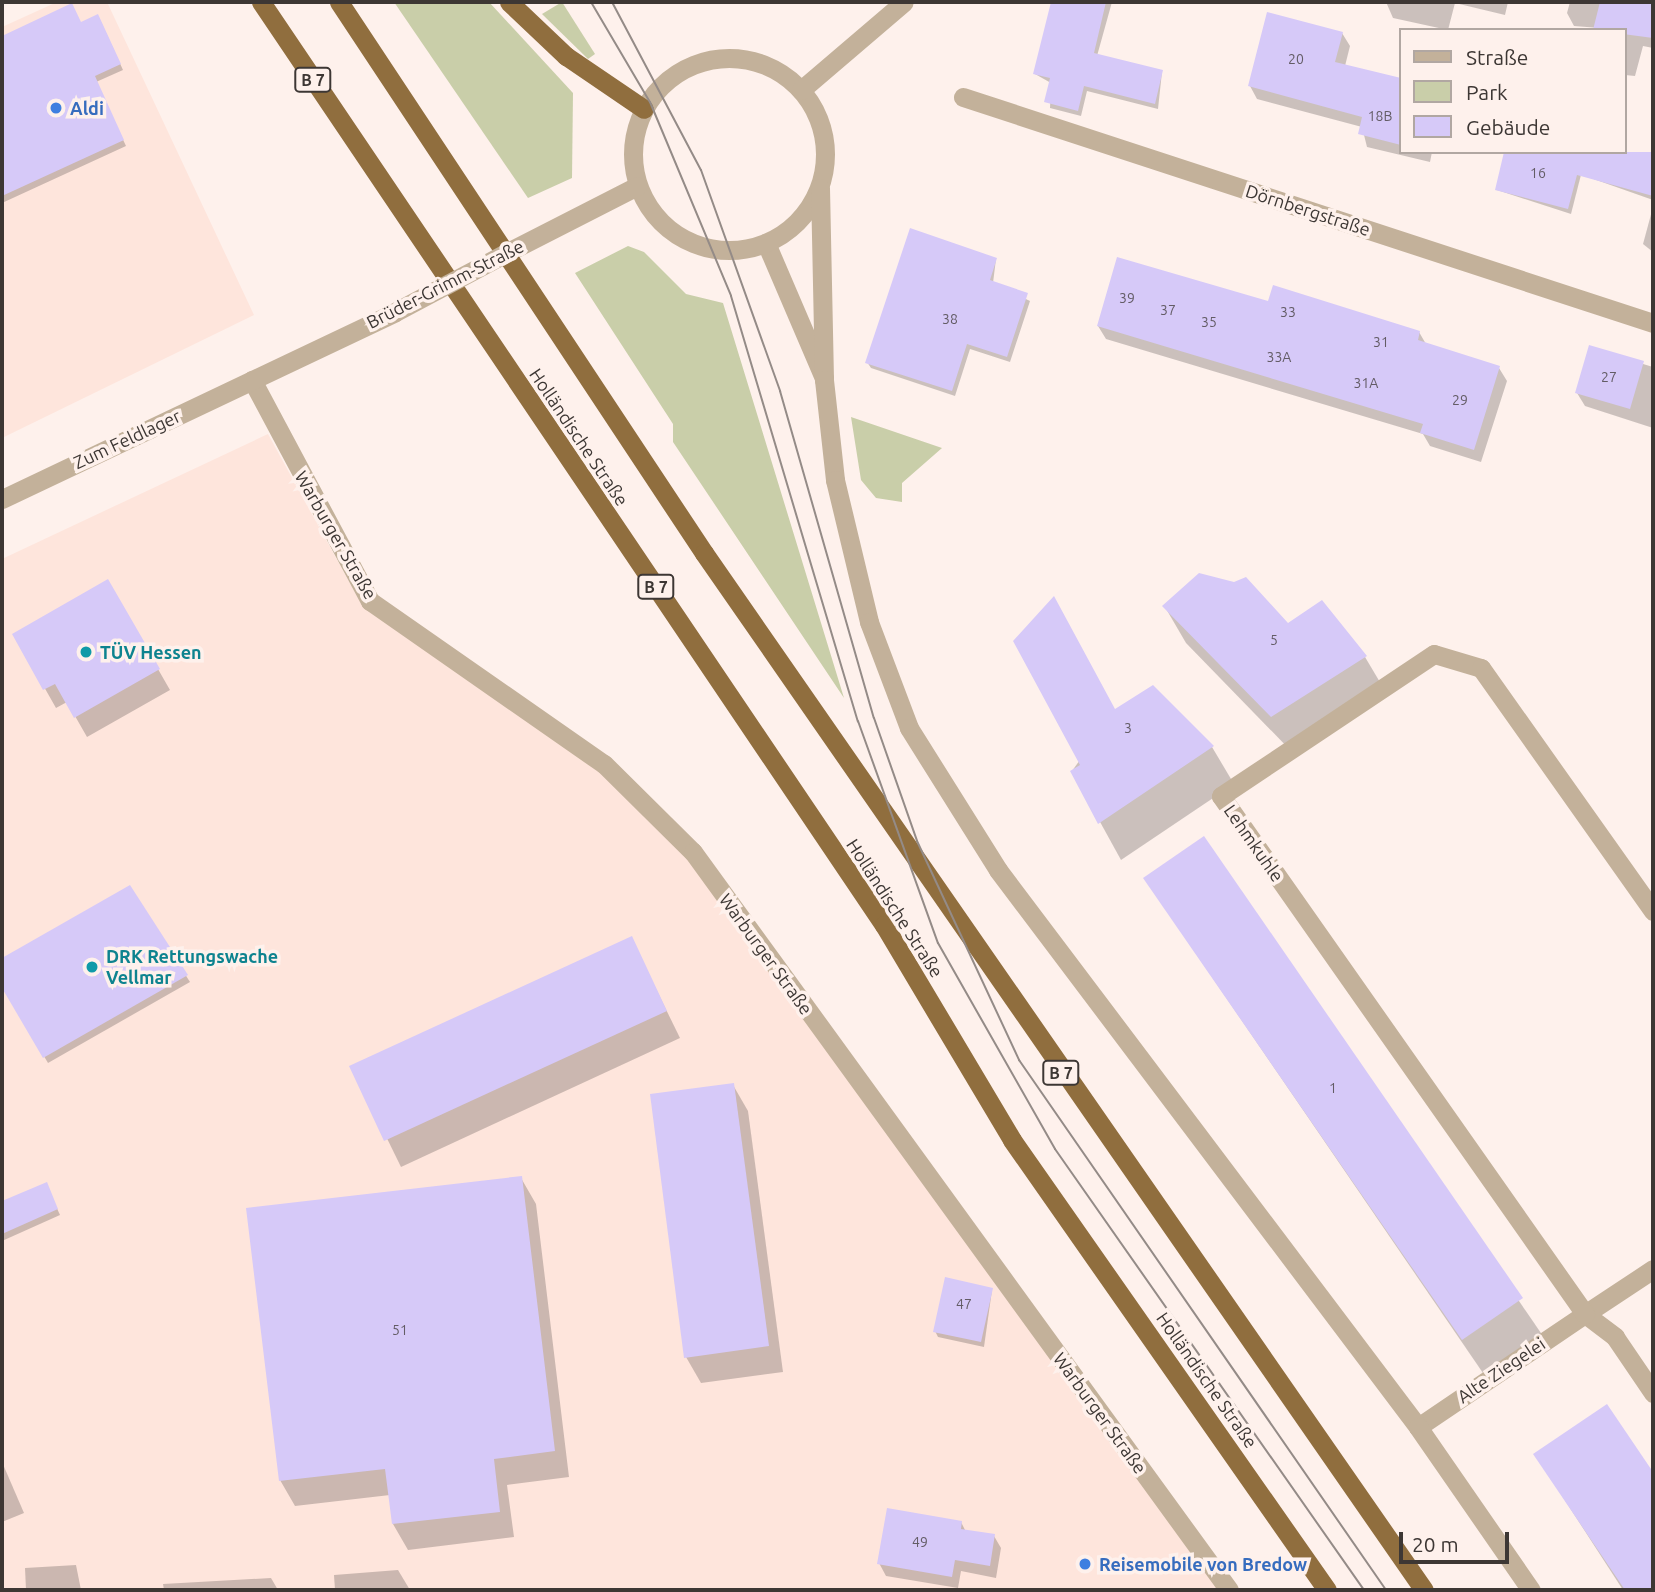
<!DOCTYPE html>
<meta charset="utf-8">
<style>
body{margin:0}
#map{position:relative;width:1655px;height:1592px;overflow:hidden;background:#fef1ec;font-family:Ubuntu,sans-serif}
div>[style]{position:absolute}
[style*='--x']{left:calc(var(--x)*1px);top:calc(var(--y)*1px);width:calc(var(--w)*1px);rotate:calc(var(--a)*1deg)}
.built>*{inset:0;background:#fee5dc}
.green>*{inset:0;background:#c9cea9}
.shadow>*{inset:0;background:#0003}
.building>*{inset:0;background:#d6c9f8}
.minor>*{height:19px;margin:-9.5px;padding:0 9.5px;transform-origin:9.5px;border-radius:9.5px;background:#c3b19a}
.tertiary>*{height:19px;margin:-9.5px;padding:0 9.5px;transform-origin:9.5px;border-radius:9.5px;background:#c3b19a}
.tertiary>.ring{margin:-9.5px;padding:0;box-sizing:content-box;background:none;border:19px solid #c3b19a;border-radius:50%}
.trunk>*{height:19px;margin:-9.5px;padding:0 9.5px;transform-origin:9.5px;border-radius:9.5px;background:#906e3e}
.tram>*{height:2px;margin:-1px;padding:0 1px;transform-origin:1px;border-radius:1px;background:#948b87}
.tertiary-bridge>*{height:19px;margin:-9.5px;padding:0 9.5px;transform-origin:9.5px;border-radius:9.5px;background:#c3b19a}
.dots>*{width:19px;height:19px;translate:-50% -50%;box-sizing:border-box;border:4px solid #fef1ec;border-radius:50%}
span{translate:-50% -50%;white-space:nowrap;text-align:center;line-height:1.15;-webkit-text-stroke:7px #fef1ec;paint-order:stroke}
.number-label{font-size:14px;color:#635c65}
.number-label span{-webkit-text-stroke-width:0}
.shield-label span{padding:2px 5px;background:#fef1ec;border:2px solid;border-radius:5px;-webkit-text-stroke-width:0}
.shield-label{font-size:16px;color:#3d3734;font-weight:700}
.shop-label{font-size:18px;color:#366cbe;font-weight:700}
.left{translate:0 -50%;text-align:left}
.street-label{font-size:18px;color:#3d3734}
.culture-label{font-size:18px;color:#0d838f;font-weight:700}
.frame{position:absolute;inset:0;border:4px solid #3d3734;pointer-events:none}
.legend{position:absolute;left:1399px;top:28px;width:228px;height:126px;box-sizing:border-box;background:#fef1ec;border:2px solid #b1a7a2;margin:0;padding:9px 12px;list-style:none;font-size:21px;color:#3d3734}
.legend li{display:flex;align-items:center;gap:14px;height:35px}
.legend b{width:35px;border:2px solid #b1a7a2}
.scale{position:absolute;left:1399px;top:1532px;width:110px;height:32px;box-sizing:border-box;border:4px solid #3d3734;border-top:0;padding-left:9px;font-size:21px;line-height:24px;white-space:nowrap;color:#3d3734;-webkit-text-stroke:5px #fef1ec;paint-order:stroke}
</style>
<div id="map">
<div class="built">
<div style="clip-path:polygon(57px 2px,107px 2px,254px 315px,2px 438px,2px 27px)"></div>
<div style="clip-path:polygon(268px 434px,363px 607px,604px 764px,693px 852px,1229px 1590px,2px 1590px,2px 559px)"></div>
</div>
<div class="green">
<div style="clip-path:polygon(394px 2px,489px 2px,573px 93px,572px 178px,528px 198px)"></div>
<div style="clip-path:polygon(562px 2px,595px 54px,588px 59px,542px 14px)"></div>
<div style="clip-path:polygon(628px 246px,644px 252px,686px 294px,723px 303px,844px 698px,673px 442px,673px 424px,575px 273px)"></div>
<div style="clip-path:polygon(851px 417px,942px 448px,902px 483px,902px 502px,876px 498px,861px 480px)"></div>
</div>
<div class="shadow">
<div style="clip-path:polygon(1052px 2px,1112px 2px,1097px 56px,1162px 72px,1158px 109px,1087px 91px,1081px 116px,1050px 108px,1051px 83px,1035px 74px)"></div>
<div style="clip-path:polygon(1386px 2px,1508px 2px,1505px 15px,1455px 3px,1448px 30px,1393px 18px)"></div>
<div style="clip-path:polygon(1570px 2px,1653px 2px,1653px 48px,1643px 46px,1635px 76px,1625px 75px,1625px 30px,1574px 26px,1567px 13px)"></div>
<div style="clip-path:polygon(72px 6px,81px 24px,101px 22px,123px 70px,96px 82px,126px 146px,2px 203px,2px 38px)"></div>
<div style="clip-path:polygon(1342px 33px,1350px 46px,1345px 66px,1401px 81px,1401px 152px,1432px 152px,1430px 162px,1367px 147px,1362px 127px,1257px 99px,1250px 86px)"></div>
<div style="clip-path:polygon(1626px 157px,1653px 164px,1653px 200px,1585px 176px)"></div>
<div style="clip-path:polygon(1584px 163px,1571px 214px,1497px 190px)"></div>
<div style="clip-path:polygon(1653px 207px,1653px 252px,1643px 244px)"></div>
<div style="clip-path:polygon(996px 259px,993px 283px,1030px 301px,1010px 362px,970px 349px,955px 396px,871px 368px,867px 362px)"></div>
<div style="clip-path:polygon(1270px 303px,1419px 332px,1426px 344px,1499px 368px,1507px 381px,1481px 462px,1430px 446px,1423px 434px,1106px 339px,1098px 326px)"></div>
<div style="clip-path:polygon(1590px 348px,1653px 367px,1653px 428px,1585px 406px,1577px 393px)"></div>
<div style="clip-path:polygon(108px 582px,170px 690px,87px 737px,67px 702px,56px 708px,14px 634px)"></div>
<div style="clip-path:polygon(1165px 607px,1288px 626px,1365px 657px,1387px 694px,1293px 753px,1186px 643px)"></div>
<div style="clip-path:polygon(1152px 688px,1212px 747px,1234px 784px,1121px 860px,1072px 771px,1115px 711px)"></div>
<div style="clip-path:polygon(1203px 839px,1543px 1336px,1485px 1376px,1145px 879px)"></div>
<div style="clip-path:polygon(129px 887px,190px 982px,48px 1063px,2px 985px,2px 960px)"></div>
<div style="clip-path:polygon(631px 938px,680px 1038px,401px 1167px,352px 1067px)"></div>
<div style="clip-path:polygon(733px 1085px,748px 1111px,783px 1372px,701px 1383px,686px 1357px)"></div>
<div style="clip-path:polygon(521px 1178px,536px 1204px,569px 1477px,507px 1485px,514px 1537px,408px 1550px,393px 1524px,390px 1495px,295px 1506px,280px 1480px)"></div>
<div style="clip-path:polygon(46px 1184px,60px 1215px,2px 1241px,2px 1203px)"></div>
<div style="clip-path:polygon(992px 1290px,984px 1347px,938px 1337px,935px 1331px)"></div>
<div style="clip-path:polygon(1607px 1407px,1653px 1475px,1653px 1590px,1623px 1590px,1535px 1454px)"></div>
<div style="clip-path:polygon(2px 1462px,24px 1513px,2px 1522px)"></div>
<div style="clip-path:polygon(961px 1522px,966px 1532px,994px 1536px,1001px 1548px,996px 1578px,961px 1571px,958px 1588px,886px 1576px,879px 1563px)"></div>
<div style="clip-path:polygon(76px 1565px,81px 1590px,26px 1590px,25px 1568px)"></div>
<div style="clip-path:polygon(398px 1570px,410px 1590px,335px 1590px,334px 1575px)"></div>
<div style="clip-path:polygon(271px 1578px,278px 1590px,164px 1590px,163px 1584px)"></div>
</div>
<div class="building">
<div style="clip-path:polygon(1051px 2px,1106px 2px,1094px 53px,1163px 70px,1155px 104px,1084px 86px,1078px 111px,1044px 102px,1050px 78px,1033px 74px)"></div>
<div style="clip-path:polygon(1600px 2px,1653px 2px,1653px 38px,1593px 30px)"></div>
<div style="clip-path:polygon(72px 3px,81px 22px,98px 14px,121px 64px,95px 76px,124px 140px,2px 196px,2px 36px)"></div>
<div style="clip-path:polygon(1267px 12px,1343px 32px,1335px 62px,1401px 78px,1401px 145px,1358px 134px,1362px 117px,1248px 86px)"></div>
<div style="clip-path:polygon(1504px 152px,1653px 152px,1653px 196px,1577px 175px,1568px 209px,1495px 190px)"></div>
<div style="clip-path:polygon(910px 228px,997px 258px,990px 280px,1028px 293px,1007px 357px,967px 344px,952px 391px,865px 363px)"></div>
<div style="clip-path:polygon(1117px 257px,1268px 301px,1273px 285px,1420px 331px,1418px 340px,1500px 366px,1474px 450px,1420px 433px,1423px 424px,1097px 326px)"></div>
<div style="clip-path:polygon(1589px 345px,1644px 361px,1630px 409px,1575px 393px)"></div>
<div style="clip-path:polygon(1199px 573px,1234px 582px,1246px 577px,1288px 623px,1322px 600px,1367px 656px,1271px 717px,1162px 606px)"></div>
<div style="clip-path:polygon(108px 579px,160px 669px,74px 718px,55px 684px,43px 690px,12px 634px)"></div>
<div style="clip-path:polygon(1054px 596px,1115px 709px,1153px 685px,1214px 746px,1098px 824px,1070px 771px,1080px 765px,1013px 641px)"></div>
<div style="clip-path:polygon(1204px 836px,1523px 1298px,1462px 1340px,1143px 878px)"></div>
<div style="clip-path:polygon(130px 885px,188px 975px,43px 1058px,2px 988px,2px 958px)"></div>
<div style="clip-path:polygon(632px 936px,667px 1011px,384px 1141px,349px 1066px)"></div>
<div style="clip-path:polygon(734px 1083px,769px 1346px,684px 1358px,650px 1094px)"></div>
<div style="clip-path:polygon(522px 1176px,555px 1451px,494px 1459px,500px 1512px,392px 1524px,385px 1469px,279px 1481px,246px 1208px)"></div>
<div style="clip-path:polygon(47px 1182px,58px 1209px,2px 1234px,2px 1201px)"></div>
<div style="clip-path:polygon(945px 1277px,993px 1288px,981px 1342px,933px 1332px)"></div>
<div style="clip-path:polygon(1607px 1404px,1653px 1472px,1653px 1590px,1625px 1590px,1533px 1454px)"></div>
<div style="clip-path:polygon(887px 1508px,962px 1521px,961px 1529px,995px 1534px,990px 1566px,955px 1560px,952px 1577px,877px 1564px)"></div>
</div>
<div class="minor">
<div style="--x:963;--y:97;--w:726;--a:18.14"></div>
<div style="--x:766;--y:243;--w:147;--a:66.8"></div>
<div style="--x:252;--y:380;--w:251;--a:61.9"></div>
<div style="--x:370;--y:601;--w:285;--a:34.9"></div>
<div style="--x:604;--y:764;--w:125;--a:44.7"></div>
<div style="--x:693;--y:852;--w:912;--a:54.01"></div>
<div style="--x:1653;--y:1269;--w:82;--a:146.5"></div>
<div style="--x:1585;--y:1314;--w:38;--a:37"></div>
<div style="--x:1615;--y:1337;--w:68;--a:55.8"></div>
<div style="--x:1418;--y:1427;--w:202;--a:-34.1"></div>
<div style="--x:1585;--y:1314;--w:633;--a:-125.1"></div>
<div style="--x:1221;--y:796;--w:256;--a:-33.7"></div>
<div style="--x:1434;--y:654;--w:49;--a:16.6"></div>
<div style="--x:1481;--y:668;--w:298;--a:54.7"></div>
</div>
<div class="tertiary">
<div class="ring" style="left:633px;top:58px;width:173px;height:173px"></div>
<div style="--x:801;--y:90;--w:135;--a:-40.5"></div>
<div style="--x:820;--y:188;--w:192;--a:88.8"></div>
<div style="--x:824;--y:380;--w:101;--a:83.7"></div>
<div style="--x:835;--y:480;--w:146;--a:76.5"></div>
<div style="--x:869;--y:622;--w:113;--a:69.3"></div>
<div style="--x:909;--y:728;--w:168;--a:57.9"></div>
<div style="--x:998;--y:870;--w:698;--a:52.98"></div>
<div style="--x:1418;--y:1427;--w:198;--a:55.3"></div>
<div style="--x:508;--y:252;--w:145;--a:-27.1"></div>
<div style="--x:2;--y:499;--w:435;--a:-25.4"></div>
</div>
<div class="trunk">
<div style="--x:261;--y:2;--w:1114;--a:55.98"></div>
<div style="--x:884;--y:925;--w:250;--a:59.2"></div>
<div style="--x:1012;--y:1140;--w:549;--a:55.01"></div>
<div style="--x:339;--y:2;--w:661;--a:56.48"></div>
<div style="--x:704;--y:553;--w:1262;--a:55.23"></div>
<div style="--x:509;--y:2;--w:79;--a:43.5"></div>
<div style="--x:566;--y:56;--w:94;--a:34.2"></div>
</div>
<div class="tram">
<div style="--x:591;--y:2;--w:116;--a:59.5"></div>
<div style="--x:650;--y:102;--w:210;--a:67.3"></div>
<div style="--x:731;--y:296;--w:444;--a:73.4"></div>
<div style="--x:858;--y:721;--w:236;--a:70.2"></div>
<div style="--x:938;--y:943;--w:237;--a:60.4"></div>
<div style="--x:1055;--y:1149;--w:538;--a:54.98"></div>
<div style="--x:612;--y:2;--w:190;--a:62.1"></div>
<div style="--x:701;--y:170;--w:235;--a:70.3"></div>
<div style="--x:780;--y:391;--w:340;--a:74"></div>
<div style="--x:874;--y:718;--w:130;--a:70.7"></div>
<div style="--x:917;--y:841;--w:242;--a:65"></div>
<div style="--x:1019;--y:1060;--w:645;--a:55.3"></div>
</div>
<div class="tertiary-bridge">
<div style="--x:395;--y:312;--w:128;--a:-28"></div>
</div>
<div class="dots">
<div style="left:56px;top:108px;background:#3f7fe0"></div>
<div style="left:86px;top:652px;background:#0f9aa8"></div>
<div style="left:92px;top:967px;background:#0f9aa8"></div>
<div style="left:1085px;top:1564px;background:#3f7fe0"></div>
</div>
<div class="number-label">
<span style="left:1296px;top:59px">20</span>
<span style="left:1380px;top:116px">18B</span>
<span style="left:1538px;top:173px">16</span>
<span style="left:1127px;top:298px">39</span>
<span style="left:1168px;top:310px">37</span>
<span style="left:1288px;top:312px">33</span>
<span style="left:950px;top:319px">38</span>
<span style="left:1209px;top:322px">35</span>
<span style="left:1381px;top:342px">31</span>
<span style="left:1279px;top:357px">33A</span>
<span style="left:1609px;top:377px">27</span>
<span style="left:1366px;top:383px">31A</span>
<span style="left:1460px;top:400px">29</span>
<span style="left:1274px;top:640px">5</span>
<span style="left:1128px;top:728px">3</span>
<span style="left:1333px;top:1088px">1</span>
<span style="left:964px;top:1304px">47</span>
<span style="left:400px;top:1330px">51</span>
<span style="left:920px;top:1542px">49</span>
</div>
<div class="shield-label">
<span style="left:313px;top:80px">B 7</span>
<span style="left:656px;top:587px">B 7</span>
<span style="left:1061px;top:1073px">B 7</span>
</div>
<div class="shop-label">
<span class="left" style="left:70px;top:108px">Aldi</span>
<span class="left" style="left:1099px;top:1564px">Reisemobile von Bredow</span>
</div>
<div class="street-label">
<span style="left:1308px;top:210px;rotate:18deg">Dörnbergstraße</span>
<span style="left:445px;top:284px;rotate:-27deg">Brüder-Grimm-Straße</span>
<span style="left:579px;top:437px;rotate:56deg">Holländische Straße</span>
<span style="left:127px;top:439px;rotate:-25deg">Zum Feldlager</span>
<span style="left:336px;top:535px;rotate:60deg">Warburger Straße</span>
<span style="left:1254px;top:843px;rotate:55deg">Lehmkuhle</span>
<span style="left:895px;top:908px;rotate:57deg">Holländische Straße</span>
<span style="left:766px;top:954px;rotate:54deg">Warburger Straße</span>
<span style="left:1501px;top:1370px;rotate:-34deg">Alte Ziegelei</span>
<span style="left:1207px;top:1380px;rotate:55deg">Holländische Straße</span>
<span style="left:1100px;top:1413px;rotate:54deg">Warburger Straße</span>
</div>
<div class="culture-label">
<span class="left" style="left:100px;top:652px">TÜV Hessen</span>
<span class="left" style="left:106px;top:967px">DRK Rettungswache<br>Vellmar</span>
</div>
<div class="frame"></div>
<ul class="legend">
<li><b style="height:9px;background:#c3b19a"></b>Straße</li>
<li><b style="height:19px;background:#c9cea9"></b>Park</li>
<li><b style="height:19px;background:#d6c9f8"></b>Gebäude</li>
</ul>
<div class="scale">20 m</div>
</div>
